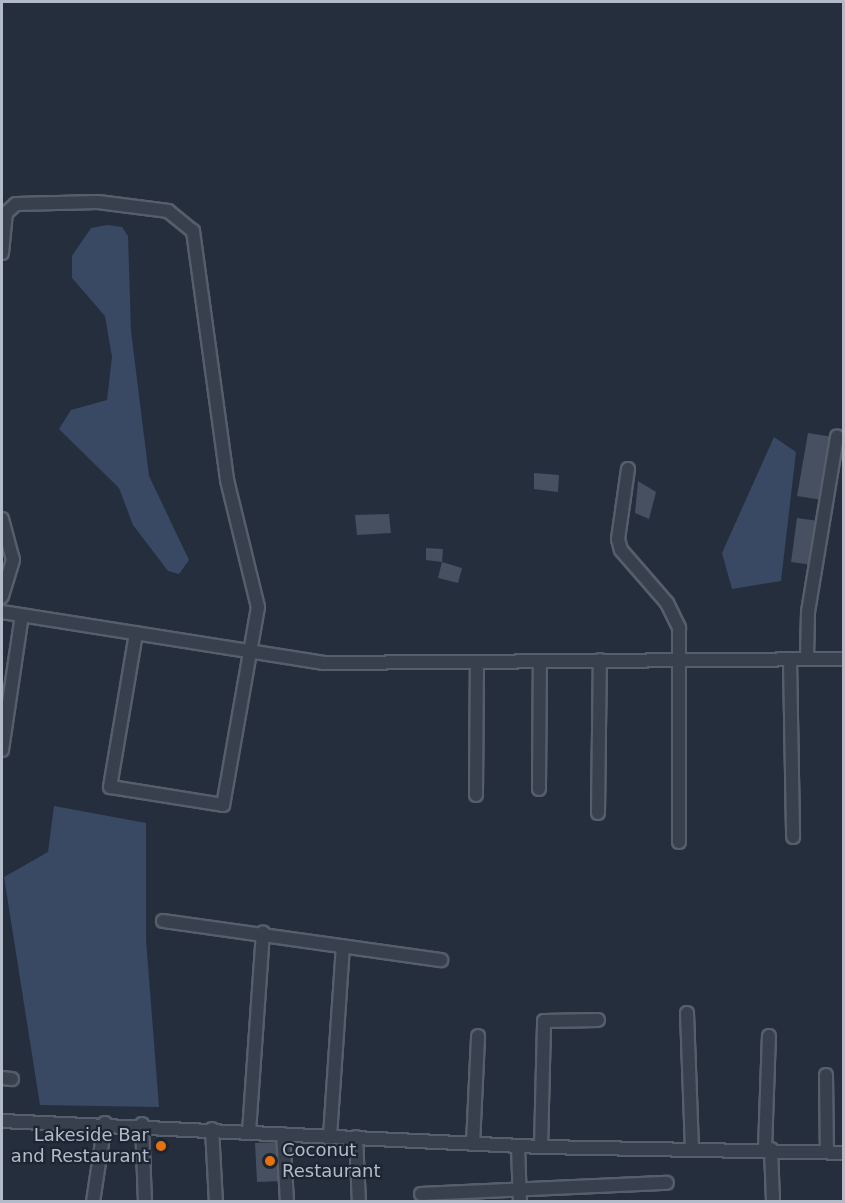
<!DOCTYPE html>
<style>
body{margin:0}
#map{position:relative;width:845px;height:1203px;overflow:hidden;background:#252e3c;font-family:"DejaVu Sans",sans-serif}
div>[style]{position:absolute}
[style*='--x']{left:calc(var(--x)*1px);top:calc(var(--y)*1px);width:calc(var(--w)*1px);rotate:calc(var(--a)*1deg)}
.water>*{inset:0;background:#394963}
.building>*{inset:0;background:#465060}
.roads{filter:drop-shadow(2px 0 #575e6b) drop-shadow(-2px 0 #575e6b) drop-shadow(0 2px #575e6b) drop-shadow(0 -2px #575e6b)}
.minor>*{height:12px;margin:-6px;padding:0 6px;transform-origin:6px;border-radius:6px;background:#38404d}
.dots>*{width:16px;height:16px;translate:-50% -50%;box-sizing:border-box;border:3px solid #1e2532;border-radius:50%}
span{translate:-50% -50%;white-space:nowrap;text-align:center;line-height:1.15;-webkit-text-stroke:4.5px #1e2532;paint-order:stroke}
.poi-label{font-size:18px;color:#b4bbc8}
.right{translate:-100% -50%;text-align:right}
.left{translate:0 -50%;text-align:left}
.frame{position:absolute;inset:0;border:3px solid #b4bbc8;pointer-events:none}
</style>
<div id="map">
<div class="water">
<div style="clip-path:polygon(107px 225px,122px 227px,128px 236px,131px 331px,149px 476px,189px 560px,179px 574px,168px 571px,133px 525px,119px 488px,59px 429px,71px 410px,107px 400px,112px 357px,105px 316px,72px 278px,72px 256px,91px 228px)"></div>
<div style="clip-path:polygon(774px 437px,796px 452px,781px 581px,732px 589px,722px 553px)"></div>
<div style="clip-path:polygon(54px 806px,146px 823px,146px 940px,159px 1107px,40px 1105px,4px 877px,48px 852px)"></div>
</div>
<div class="building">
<div style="clip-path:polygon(808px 433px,833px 437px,822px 500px,797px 496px)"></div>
<div style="clip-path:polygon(534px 473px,559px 475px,558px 492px,534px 489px)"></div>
<div style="clip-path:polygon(638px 481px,656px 492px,649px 519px,635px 513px)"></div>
<div style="clip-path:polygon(389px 514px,391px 533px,357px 535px,355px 515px)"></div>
<div style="clip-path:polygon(797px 518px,819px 521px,813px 565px,791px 562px)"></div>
<div style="clip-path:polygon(426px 548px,443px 549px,442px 562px,426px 560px)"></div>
<div style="clip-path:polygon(442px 562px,462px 568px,458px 583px,438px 578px)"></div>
<div style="clip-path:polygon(281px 1142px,283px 1181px,257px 1182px,255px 1143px)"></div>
</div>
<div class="roads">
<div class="minor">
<div style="--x:2;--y:253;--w:40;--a:-84.3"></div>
<div style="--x:6;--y:213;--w:13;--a:-42"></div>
<div style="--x:16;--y:204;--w:82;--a:-1.4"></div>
<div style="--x:98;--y:202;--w:71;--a:7.3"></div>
<div style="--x:168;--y:211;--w:32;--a:39"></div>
<div style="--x:193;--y:231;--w:251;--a:82.2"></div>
<div style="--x:227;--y:480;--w:131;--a:76.3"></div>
<div style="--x:258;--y:607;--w:201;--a:100"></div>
<div style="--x:223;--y:805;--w:114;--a:-170.9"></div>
<div style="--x:110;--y:787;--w:156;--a:-80.4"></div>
<div style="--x:628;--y:469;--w:71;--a:98.1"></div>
<div style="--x:618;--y:539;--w:11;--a:75"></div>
<div style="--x:621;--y:550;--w:70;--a:49"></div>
<div style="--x:667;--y:603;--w:28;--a:64"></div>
<div style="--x:679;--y:628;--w:214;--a:90"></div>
<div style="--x:2;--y:519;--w:42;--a:75"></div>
<div style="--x:13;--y:560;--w:38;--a:107"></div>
<div style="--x:2;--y:612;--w:325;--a:9"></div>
<div style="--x:323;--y:663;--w:521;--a:-0.44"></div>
<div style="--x:790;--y:659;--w:178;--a:89"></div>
<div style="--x:807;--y:659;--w:47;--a:-88.8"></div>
<div style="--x:808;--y:612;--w:178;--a:-80.6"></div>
<div style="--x:2;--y:750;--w:136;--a:-81.6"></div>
<div style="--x:539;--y:789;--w:128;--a:-89.6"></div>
<div style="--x:476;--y:795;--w:133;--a:-89.6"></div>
<div style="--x:598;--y:813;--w:153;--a:-89.3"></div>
<div style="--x:163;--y:921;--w:281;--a:8"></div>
<div style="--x:687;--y:1013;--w:134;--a:87.9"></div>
<div style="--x:826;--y:1075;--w:77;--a:89.3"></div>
<div style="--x:2;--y:1078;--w:10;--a:6"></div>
<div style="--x:2;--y:1121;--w:540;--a:2.76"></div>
<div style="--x:541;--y:1147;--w:303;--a:1.1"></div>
<div style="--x:142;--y:1124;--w:78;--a:87.8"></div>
<div style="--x:212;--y:1129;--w:73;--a:86.9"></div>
<div style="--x:249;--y:1132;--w:200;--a:-86"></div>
<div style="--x:283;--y:1134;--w:68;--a:86.6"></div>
<div style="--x:330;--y:1136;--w:190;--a:-86.1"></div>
<div style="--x:356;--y:1137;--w:65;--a:87.4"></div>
<div style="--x:473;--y:1144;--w:108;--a:-87.3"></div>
<div style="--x:518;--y:1146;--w:56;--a:88"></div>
<div style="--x:541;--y:1147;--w:126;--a:-88.6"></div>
<div style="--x:544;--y:1021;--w:54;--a:-1.1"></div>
<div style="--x:765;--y:1149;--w:113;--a:-88"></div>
<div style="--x:771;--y:1149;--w:53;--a:87.8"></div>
<div style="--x:421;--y:1194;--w:246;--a:-2.6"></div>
<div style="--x:93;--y:1202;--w:80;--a:-81.4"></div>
</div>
</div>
<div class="dots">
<div style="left:161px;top:1146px;background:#e8710a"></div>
<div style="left:270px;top:1161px;background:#e8710a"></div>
</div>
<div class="poi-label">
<span class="right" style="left:149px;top:1146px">Lakeside Bar<br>and Restaurant</span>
<span class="left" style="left:282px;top:1161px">Coconut<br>Restaurant</span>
</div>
<div class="frame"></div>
</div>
